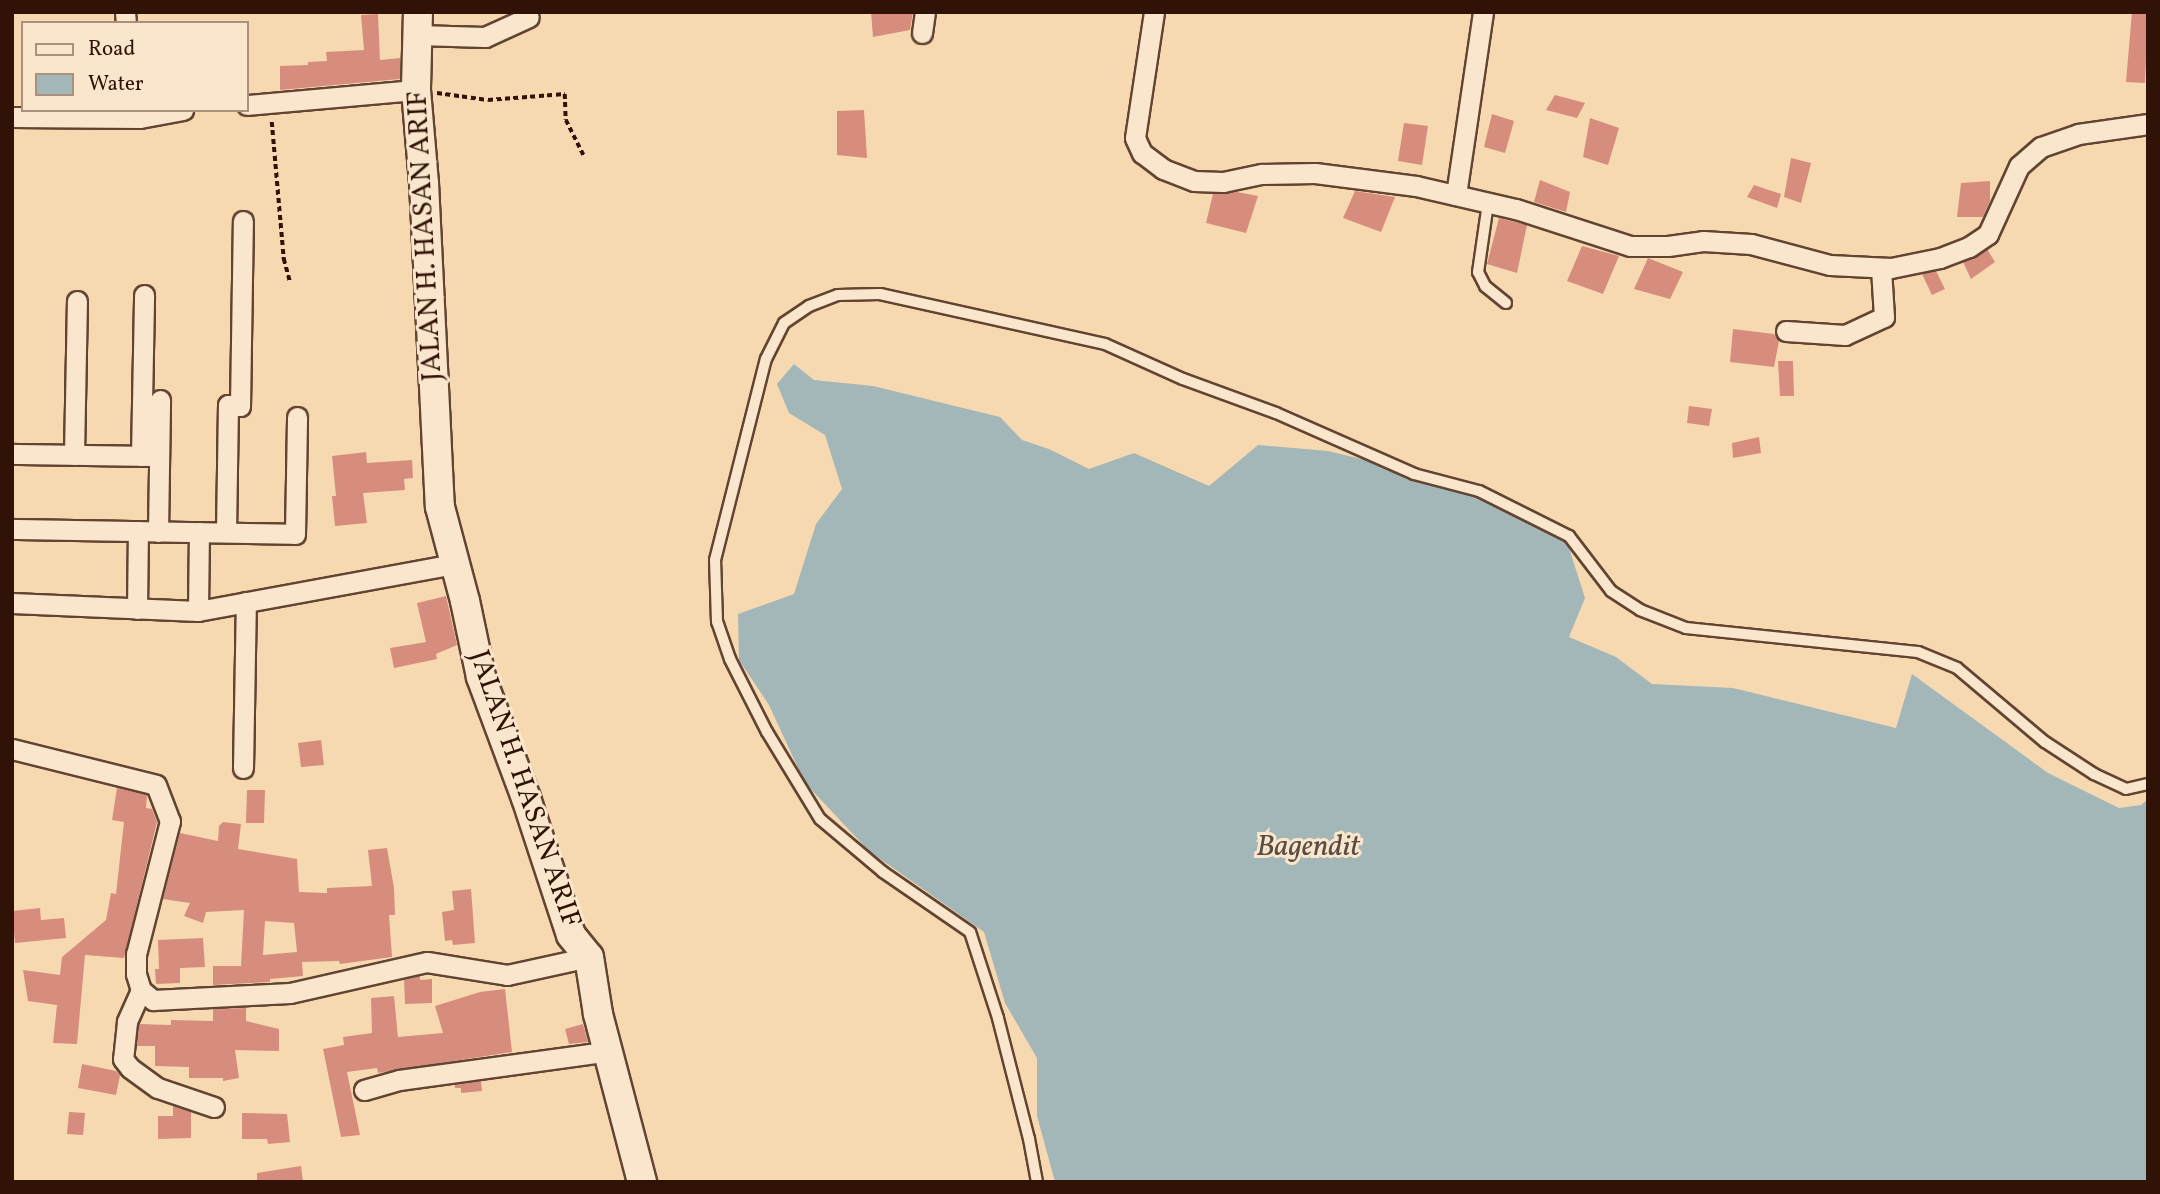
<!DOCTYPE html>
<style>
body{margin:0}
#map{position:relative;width:2160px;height:1194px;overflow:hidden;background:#f6d9b1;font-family:Vollkorn,serif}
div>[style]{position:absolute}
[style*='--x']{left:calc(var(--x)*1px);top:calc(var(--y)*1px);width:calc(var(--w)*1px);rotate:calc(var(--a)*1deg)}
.water>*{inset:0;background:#a3b7b8}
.building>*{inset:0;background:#d78d7e}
.path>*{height:3.5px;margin-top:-1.75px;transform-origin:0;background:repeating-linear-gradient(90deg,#301206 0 5px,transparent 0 8.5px)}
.roads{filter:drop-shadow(2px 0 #624431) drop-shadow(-2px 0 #624431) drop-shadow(0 2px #624431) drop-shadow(0 -2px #624431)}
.service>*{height:10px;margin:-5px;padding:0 5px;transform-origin:5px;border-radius:5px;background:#f9e6cc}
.minor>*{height:19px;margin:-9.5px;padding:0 9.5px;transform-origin:9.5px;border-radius:9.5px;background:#f9e6cc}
.secondary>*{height:28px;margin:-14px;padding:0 14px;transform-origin:14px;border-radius:14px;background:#f9e6cc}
span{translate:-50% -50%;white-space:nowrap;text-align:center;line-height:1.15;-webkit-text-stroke:6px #f9e6cc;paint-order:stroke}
.street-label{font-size:28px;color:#301206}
.water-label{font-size:30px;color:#584c44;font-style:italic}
.frame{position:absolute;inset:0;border:14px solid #301206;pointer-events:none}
.legend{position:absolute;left:21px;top:21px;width:228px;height:91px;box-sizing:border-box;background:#f9e6cc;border:2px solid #a9917d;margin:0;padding:9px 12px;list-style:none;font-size:21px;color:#301206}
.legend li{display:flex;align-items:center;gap:14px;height:35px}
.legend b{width:35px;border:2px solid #a9917d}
</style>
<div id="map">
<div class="water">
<div style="clip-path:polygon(794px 364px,814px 380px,873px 386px,1000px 417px,1022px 440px,1049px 449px,1089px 469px,1134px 453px,1209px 486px,1258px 445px,1328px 451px,1486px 489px,1562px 526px,1585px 598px,1569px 637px,1616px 657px,1652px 684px,1733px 688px,1896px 728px,1912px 674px,2048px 773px,2119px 808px,2141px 805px,2148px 799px,2148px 1182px,1055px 1182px,1037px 1116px,1037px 1058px,1005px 1003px,984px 932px,869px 851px,805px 783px,769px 705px,739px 660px,738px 614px,794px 594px,816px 524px,842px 489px,825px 435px,789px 413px,777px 384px)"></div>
</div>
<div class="building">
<div style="clip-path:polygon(871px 12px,913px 12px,910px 30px,873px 37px)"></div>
<div style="clip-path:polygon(2132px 12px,2148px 12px,2145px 83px,2126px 82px)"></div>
<div style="clip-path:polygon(378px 14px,380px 60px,400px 58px,400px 79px,280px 90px,280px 66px,308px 65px,308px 62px,327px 61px,326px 52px,364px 50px,361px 15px)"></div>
<div style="clip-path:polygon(1555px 95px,1585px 103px,1577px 118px,1546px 110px)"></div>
<div style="clip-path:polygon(864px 110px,867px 158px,837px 155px,837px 111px)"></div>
<div style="clip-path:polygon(1492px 114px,1514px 121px,1505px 153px,1484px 147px)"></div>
<div style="clip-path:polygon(1590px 118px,1619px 128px,1608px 165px,1583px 157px)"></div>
<div style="clip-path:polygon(1404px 123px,1428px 126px,1422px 165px,1398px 161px)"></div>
<div style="clip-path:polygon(1791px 158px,1811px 163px,1801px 203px,1784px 197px)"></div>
<div style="clip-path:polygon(1540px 180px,1570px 192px,1566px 212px,1534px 202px)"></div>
<div style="clip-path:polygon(1990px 181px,1990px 201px,1983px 217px,1957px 217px,1961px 183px)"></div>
<div style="clip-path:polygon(1754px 185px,1781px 194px,1777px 208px,1747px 197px)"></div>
<div style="clip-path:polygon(1355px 191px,1395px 197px,1381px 232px,1343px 218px)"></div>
<div style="clip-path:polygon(1237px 192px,1258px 196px,1246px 233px,1206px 223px,1213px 194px)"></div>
<div style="clip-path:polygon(1499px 218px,1527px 225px,1517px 273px,1487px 264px)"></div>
<div style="clip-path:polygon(1582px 246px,1619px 256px,1603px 294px,1567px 281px)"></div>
<div style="clip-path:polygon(1987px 249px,1995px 262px,1971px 279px,1963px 262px)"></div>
<div style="clip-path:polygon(1648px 258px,1683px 272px,1670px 299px,1634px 289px)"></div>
<div style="clip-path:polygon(1936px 271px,1945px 289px,1932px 295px,1922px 274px)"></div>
<div style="clip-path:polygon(1733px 329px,1774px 334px,1779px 341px,1774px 367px,1730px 362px)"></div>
<div style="clip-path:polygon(1778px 361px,1793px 361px,1794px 396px,1780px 396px)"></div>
<div style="clip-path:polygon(1689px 406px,1712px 409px,1709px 426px,1687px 423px)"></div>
<div style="clip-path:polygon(1759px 437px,1761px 453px,1733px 458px,1732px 443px)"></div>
<div style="clip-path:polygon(366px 452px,367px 463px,412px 460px,413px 478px,404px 479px,405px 490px,363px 493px,367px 523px,335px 526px,332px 496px,336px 496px,332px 456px)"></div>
<div style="clip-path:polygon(446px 596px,457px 645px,436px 654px,437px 659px,394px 668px,390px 648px,426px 642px,417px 603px)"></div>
<div style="clip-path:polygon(321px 740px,324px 765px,301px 767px,298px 743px)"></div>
<div style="clip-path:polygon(117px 788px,147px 795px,146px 808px,152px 809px,157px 822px,124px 958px,85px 955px,77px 1044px,53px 1043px,57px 1005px,28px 1001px,23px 970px,60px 975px,62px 957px,106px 920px,111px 893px,116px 894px,124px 822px,112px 820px)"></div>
<div style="clip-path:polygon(247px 790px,265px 790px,264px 823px,246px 823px)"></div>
<div style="clip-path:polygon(evenodd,223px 822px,241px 824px,238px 849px,297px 859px,299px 892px,327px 893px,327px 888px,372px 886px,368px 850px,387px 848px,394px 888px,395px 915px,389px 915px,392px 957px,340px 964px,339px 961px,302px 962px,303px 976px,270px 979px,270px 982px,213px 985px,213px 966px,241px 966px,244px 910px,206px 912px,203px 923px,184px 916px,190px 903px,163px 899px,180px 833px,218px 841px,219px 826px,223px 822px,265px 921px,294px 923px,297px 952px,263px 955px,265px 921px)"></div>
<div style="clip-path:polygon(471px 889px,475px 943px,453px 945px,452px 940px,445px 941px,442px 912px,454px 910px,452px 891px)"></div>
<div style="clip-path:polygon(40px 908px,41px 920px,64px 918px,66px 938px,15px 943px,12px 911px)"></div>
<div style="clip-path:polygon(203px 938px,205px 967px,180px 968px,180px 983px,156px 984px,155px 969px,159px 969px,158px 940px)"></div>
<div style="clip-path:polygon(420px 976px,420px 980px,432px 979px,432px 1003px,405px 1004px,404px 980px)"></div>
<div style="clip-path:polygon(505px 989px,512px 1052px,378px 1073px,377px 1068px,347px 1072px,360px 1135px,341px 1137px,323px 1049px,344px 1045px,343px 1037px,372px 1033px,371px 998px,394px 996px,398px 1037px,443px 1033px,435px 1006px,480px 992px)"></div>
<div style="clip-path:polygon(246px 1008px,246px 1021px,279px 1029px,279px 1051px,235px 1050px,239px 1078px,223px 1081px,223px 1078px,189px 1078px,189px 1067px,155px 1066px,155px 1046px,137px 1046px,139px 1024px,171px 1025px,171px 1020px,213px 1021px,213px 1009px)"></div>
<div style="clip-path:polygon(583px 1024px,588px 1042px,569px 1044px,565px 1029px)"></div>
<div style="clip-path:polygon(82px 1064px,116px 1071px,120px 1075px,116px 1095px,78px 1088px)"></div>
<div style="clip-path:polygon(481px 1081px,482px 1091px,461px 1093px,461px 1088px,455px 1088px,455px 1085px)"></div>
<div style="clip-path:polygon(173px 1106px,191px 1112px,191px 1138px,158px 1139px,158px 1116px,173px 1116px)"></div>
<div style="clip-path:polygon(69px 1112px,85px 1113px,83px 1135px,67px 1134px)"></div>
<div style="clip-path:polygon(242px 1113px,287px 1114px,290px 1142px,268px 1144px,267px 1139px,242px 1139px)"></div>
<div style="clip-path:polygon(301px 1166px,303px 1182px,257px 1182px,257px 1173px)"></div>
</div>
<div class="path">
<div style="--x:437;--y:93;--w:51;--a:7.8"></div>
<div style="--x:488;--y:100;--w:77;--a:-4.5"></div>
<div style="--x:565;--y:94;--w:26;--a:88"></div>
<div style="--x:566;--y:120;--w:42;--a:63.4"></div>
<div style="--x:272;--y:122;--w:138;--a:85"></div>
<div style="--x:284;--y:259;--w:24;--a:75"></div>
</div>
<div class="roads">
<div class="service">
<div style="--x:1488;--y:203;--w:70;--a:98.2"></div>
<div style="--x:1478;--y:272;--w:16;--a:63"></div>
<div style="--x:1485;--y:286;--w:27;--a:39"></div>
<div style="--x:1037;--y:1182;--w:44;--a:-100.5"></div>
<div style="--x:1029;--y:1139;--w:125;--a:-104.4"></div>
<div style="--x:998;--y:1018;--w:90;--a:-108"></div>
<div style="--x:970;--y:932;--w:106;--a:-145.4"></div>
<div style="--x:883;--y:872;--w:82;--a:-139.9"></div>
<div style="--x:820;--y:819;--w:102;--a:-121.3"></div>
<div style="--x:767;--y:732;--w:82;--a:-116.9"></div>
<div style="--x:730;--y:659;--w:39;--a:-109"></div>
<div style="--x:717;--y:622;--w:62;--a:-91.8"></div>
<div style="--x:715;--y:560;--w:207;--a:-75.8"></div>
<div style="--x:766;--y:359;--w:40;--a:-63.4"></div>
<div style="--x:784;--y:323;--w:30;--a:-34"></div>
<div style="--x:809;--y:306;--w:31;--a:-21"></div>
<div style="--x:838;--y:295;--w:42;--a:-1.4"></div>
<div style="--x:880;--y:294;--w:230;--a:12.5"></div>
<div style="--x:1105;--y:344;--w:85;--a:24.2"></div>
<div style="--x:1183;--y:379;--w:99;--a:20.1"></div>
<div style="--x:1276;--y:413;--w:151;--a:23.8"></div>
<div style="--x:1414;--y:474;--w:67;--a:14.7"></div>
<div style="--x:1479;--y:491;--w:101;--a:26.6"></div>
<div style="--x:1569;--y:536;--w:69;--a:52.6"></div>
<div style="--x:1611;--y:591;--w:35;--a:33"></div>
<div style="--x:1640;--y:610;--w:49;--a:21.4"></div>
<div style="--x:1686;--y:628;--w:233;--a:5.9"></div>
<div style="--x:1918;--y:652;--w:42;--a:22.3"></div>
<div style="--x:1957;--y:668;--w:115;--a:40.1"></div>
<div style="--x:2045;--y:742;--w:59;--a:33.1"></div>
<div style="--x:2094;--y:774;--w:35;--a:25"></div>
<div style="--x:2126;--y:789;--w:23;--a:-13"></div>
</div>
<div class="minor">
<div style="--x:125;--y:12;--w:11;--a:85"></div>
<div style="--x:1154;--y:12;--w:127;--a:98.6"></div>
<div style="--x:1135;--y:138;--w:17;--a:65"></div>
<div style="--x:1142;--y:153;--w:26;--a:37"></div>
<div style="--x:1163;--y:169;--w:33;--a:21"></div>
<div style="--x:1194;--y:181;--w:29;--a:2"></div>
<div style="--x:1223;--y:182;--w:40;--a:-12"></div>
<div style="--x:1262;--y:174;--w:53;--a:-1.1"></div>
<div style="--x:1315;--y:173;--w:102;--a:7.3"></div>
<div style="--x:1416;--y:186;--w:103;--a:13"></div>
<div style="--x:1516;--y:209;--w:120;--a:18"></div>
<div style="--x:1630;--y:246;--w:38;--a:0"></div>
<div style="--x:1668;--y:246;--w:35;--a:-8"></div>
<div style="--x:1703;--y:241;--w:48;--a:3.6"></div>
<div style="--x:1751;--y:244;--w:82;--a:14.9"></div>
<div style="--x:1830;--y:265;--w:61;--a:2.8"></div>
<div style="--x:1891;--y:268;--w:50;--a:-11.5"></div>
<div style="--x:1940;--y:258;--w:31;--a:-21"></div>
<div style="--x:1969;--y:247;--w:23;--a:-34"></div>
<div style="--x:1988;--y:234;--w:75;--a:-65.5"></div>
<div style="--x:2019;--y:166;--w:29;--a:-41"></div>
<div style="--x:2041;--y:147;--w:39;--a:-19"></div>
<div style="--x:2078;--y:134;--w:71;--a:-8.1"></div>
<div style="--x:922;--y:33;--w:21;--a:-82"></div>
<div style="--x:417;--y:35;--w:68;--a:1.7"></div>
<div style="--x:485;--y:37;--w:48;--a:-24.4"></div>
<div style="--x:247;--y:105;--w:170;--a:-5.1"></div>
<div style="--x:12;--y:117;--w:128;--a:0.4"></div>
<div style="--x:140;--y:118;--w:44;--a:-10.5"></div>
<div style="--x:1456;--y:195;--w:185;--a:-81.6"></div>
<div style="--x:1786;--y:331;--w:59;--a:3.9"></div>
<div style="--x:1845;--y:335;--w:43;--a:-24.8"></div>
<div style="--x:1884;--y:317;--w:49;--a:-93.5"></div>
<div style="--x:12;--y:454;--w:147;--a:0.8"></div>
<div style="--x:74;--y:455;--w:154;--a:-88.9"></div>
<div style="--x:141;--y:456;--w:161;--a:-88.9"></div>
<div style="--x:12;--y:529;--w:283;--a:1"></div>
<div style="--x:295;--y:534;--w:117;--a:-89"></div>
<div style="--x:158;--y:532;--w:132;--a:-89.1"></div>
<div style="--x:226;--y:532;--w:127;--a:-89.1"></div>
<div style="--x:228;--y:405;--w:12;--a:5"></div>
<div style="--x:240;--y:406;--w:185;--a:-89.1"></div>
<div style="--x:12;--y:603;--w:186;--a:2.5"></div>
<div style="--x:198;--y:611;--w:261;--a:-10.4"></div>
<div style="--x:137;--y:609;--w:78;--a:-89.3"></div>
<div style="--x:198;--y:611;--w:79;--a:-89.3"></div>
<div style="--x:12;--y:749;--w:148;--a:14"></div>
<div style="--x:156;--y:785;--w:39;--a:69"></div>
<div style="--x:170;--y:821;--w:137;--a:104.3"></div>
<div style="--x:136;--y:954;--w:20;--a:90"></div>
<div style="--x:136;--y:974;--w:17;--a:73"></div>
<div style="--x:141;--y:990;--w:16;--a:40"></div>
<div style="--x:153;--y:1000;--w:137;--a:-2.9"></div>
<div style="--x:290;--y:993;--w:140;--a:-12.8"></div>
<div style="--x:427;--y:962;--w:81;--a:9.2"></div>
<div style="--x:507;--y:975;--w:84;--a:-12.4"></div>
<div style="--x:243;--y:768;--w:166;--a:-89"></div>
<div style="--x:141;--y:990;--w:35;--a:114"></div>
<div style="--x:127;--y:1022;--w:37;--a:96"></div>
<div style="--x:123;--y:1059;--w:11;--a:52"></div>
<div style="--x:130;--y:1068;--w:34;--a:36"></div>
<div style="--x:158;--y:1088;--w:59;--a:18.7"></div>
<div style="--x:364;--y:1090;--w:36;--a:-16"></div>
<div style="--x:399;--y:1080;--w:213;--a:-7.8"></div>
</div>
<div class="secondary">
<div style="--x:418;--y:12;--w:78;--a:91.5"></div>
<div style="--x:416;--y:90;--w:93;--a:85.1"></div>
<div style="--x:424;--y:183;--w:324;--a:87.2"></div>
<div style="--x:440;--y:507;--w:97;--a:75.1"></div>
<div style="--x:465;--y:601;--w:78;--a:78.1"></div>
<div style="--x:481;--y:677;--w:129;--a:69.6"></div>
<div style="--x:526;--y:798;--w:144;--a:71.8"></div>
<div style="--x:571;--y:935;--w:28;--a:51"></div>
<div style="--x:589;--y:957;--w:58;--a:81"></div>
<div style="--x:598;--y:1014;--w:174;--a:75.3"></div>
</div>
</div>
<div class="street-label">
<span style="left:426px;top:236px;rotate:-93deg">JALAN H. HASAN ARIF</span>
<span style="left:524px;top:789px;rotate:71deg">JALAN H. HASAN ARIF</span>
</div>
<div class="water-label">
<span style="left:1308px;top:847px">Bagendit</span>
</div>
<div class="frame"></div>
<ul class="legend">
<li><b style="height:9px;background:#f9e6cc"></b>Road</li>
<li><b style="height:19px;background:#a3b7b8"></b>Water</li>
</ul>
</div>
